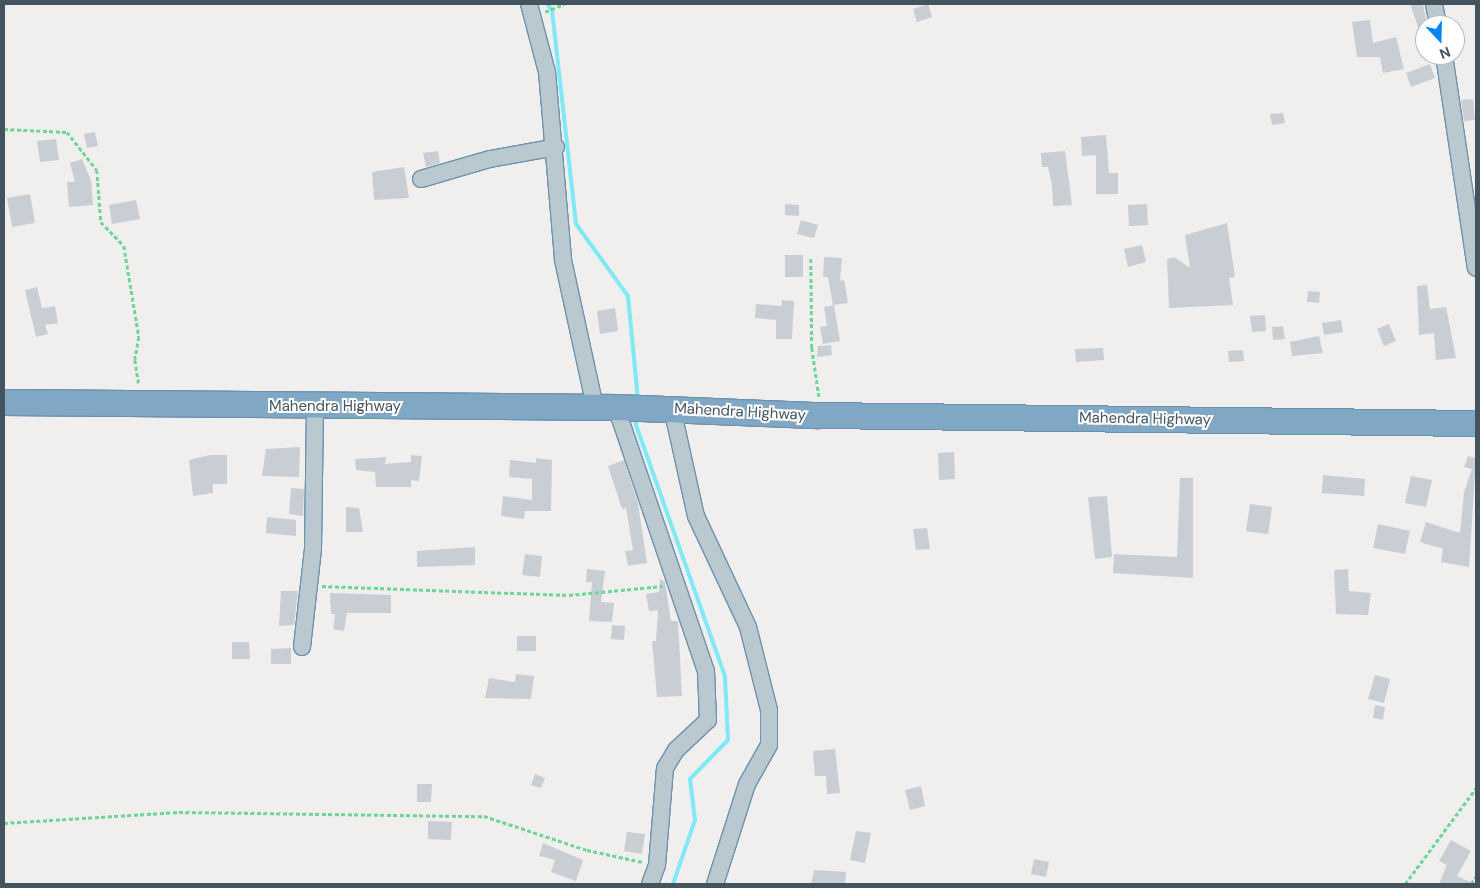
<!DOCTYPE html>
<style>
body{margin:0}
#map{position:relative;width:1480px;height:888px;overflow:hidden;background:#f1eeee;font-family:"DM Sans",sans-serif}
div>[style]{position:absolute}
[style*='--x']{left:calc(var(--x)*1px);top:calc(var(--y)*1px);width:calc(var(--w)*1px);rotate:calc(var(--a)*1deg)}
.stream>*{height:4px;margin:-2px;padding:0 2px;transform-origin:2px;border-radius:2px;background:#7fe9f6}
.building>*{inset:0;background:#c9ced4}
.path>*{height:2.5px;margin-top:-1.25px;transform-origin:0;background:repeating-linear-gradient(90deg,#6bd697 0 4px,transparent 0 6.5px)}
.roads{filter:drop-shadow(1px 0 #6b92af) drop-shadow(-1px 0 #6b92af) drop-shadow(0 1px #6b92af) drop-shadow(0 -1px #6b92af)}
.minor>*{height:16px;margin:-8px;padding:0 8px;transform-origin:8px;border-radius:8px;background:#bac8cf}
.highway>*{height:25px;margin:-12.5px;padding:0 12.5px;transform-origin:12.5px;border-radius:12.5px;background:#80a7c3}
span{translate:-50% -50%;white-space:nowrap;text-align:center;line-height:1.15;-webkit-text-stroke:4px #fff;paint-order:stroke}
.street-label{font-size:15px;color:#44545e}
.frame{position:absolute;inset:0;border:5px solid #44545e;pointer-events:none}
.north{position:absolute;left:1415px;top:15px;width:50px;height:50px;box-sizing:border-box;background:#fff;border:1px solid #b4bbbf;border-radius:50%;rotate:159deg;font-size:14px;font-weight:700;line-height:20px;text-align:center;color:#44545e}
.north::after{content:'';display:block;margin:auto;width:18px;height:22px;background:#0485f5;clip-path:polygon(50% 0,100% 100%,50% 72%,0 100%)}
</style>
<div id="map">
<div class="stream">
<div style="--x:547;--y:4;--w:8;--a:50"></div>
<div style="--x:552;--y:10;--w:215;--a:83.6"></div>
<div style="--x:576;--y:224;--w:89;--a:54.2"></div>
<div style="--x:628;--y:296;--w:103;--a:84.5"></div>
<div style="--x:637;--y:416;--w:9;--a:96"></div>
<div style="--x:636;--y:425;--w:267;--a:70.5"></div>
<div style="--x:725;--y:677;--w:63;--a:87.3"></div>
<div style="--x:728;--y:740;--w:54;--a:134.3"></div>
<div style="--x:690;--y:779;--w:41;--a:83"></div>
<div style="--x:695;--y:820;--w:68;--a:109"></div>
</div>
<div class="building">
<div style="clip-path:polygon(928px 4px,932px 17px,917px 22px,913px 9px)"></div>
<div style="clip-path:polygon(1410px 4px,1423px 4px,1427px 23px,1425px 47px)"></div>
<div style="clip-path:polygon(1370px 20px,1373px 43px,1396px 37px,1404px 69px,1383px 73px,1380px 57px,1357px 57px,1352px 22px)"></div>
<div style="clip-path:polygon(1430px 64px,1435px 78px,1411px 87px,1406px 73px)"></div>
<div style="clip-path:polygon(1473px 99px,1475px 120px,1464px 121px,1461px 100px)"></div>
<div style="clip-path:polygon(1283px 113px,1285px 123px,1272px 125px,1270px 114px)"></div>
<div style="clip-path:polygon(95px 132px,98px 146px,87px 148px,84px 134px)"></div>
<div style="clip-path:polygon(1106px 135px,1109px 173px,1118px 173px,1118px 194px,1096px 194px,1096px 155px,1082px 156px,1081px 137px)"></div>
<div style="clip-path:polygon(56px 139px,59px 160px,40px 162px,37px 141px)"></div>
<div style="clip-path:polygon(438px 151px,440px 163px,426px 167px,423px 153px)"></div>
<div style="clip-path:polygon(1065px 151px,1072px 205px,1053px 206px,1052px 185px,1048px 167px,1042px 167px,1041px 153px)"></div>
<div style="clip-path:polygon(82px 159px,91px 180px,93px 205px,69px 207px,67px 182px,75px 182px,70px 163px)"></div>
<div style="clip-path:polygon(404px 167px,409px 198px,374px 200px,372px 172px)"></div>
<div style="clip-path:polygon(30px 194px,35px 223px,12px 227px,7px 198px)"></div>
<div style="clip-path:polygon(136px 200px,140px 219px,112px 224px,109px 205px)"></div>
<div style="clip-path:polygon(785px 204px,799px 205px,799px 216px,785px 215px)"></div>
<div style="clip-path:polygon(1147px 204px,1148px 225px,1129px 226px,1128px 205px)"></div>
<div style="clip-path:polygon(801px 220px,818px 225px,814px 238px,797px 234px)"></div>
<div style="clip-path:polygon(1227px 223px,1235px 277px,1229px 278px,1233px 305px,1169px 308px,1167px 259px,1174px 257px,1190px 268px,1185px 235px)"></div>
<div style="clip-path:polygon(1142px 245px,1146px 262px,1128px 267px,1124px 249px)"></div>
<div style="clip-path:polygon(785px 255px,803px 255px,803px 277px,785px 277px)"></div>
<div style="clip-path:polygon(824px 257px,842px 258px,840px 281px,844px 280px,848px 303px,833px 305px,828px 277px,823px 277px)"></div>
<div style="clip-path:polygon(1427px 285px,1430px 309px,1446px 307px,1456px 358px,1436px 360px,1434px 333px,1419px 335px,1417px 286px)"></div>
<div style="clip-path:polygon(37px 287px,42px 308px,55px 306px,58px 323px,45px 325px,48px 334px,36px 337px,25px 290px)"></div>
<div style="clip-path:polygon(1308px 291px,1320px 292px,1319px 303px,1307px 302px)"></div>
<div style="clip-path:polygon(782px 300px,794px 301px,792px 339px,776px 339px,776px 320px,755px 318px,756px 304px,781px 306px)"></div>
<div style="clip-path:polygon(834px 305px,840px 341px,823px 344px,820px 327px,827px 326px,824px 307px)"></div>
<div style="clip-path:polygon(615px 308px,618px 331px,600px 334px,597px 311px)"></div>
<div style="clip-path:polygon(1265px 315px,1266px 331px,1252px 332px,1250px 316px)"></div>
<div style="clip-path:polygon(1341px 320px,1343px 332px,1324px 335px,1322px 323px)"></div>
<div style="clip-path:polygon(1389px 324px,1396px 341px,1384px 346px,1377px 329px)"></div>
<div style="clip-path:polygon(1283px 326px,1285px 339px,1273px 340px,1272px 327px)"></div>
<div style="clip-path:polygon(1319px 336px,1323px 353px,1292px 356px,1290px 342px)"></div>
<div style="clip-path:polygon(831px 345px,832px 355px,817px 357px,818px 346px)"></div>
<div style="clip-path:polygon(1103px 348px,1104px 360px,1076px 362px,1075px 349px)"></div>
<div style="clip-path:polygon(1243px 350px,1244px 361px,1229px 362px,1228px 351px)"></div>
<div style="clip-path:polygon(300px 447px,299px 477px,262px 476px,266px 449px)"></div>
<div style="clip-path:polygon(954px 452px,955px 479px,939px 480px,938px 453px)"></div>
<div style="clip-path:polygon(210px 455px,227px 455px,227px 484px,213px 484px,213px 493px,193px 496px,189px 460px)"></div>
<div style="clip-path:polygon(411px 455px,422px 456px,419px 481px,411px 480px,411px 487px,376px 487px,375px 472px,356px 470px,355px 459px,386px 457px,385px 464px,411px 462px)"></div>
<div style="clip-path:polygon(1468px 456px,1476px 458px,1469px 567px,1441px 562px,1443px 549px,1420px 542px,1426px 522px,1460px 533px,1464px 492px,1472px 469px,1464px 467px)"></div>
<div style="clip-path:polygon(536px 458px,552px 460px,551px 511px,525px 511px,524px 519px,501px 516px,503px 496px,532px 500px,532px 479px,509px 477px,510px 460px,536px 463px)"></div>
<div style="clip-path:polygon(624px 460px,638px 503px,647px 563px,628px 566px,625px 551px,633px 550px,626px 508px,622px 509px,608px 466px)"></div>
<div style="clip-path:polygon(1323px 475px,1365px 479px,1364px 496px,1322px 493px)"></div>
<div style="clip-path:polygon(1411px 476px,1432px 480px,1426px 507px,1405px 503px)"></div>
<div style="clip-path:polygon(1180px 478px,1193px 478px,1193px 578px,1113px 573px,1114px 554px,1177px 557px)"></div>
<div style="clip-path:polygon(291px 488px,304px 489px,303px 516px,289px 514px)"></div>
<div style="clip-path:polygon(1107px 496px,1112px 557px,1095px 559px,1088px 497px)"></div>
<div style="clip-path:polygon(1250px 504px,1272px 507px,1268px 534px,1246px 531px)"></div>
<div style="clip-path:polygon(346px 507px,359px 508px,363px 532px,346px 532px)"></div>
<div style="clip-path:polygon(267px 517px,296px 520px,296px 536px,266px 533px)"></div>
<div style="clip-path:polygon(1378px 524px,1410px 531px,1405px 554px,1373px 548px)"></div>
<div style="clip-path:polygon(927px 528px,930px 549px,916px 550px,913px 529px)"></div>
<div style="clip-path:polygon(475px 547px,475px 565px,417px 567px,417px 551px)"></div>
<div style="clip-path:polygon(525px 554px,542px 556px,540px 577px,522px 575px)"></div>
<div style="clip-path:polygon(587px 569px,605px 571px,601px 602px,614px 603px,612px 622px,589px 621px,592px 582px,586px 582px)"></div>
<div style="clip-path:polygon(1348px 569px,1349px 591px,1371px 593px,1368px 615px,1336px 614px,1334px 570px)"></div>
<div style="clip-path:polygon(660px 579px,665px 582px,671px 621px,678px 621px,682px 696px,657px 697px,652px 641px,656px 641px,658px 610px,649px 611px,646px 594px,659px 592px)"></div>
<div style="clip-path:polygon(281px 591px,298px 591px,294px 625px,279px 626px)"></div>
<div style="clip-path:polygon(330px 593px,391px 595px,391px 613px,347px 613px,344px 631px,333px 629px,335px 614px,331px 614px)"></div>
<div style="clip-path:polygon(612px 625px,625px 626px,624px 640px,611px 639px)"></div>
<div style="clip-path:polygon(517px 636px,536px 636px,536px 651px,517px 651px)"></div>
<div style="clip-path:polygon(232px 642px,249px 642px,250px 659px,232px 659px)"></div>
<div style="clip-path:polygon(291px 648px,291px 664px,271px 664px,271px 649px)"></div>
<div style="clip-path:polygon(516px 674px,534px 676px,531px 699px,485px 698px,489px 678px,515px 682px)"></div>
<div style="clip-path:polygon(1375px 675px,1390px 679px,1384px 703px,1368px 699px)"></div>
<div style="clip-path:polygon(1375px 705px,1385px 707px,1383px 720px,1373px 718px)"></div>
<div style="clip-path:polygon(835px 749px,840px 793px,827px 794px,826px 776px,815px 776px,813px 751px)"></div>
<div style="clip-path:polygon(535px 774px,545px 778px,541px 788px,531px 785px)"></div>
<div style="clip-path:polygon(417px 784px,432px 784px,431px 802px,417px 802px)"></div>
<div style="clip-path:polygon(921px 786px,925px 806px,910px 810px,905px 790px)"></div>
<div style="clip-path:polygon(428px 821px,452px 822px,451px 840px,428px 839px)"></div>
<div style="clip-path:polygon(856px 831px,871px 833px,865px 863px,850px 860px)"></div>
<div style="clip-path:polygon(627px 832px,645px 834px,642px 854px,624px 851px)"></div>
<div style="clip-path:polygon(1451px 840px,1471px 851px,1457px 876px,1475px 884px,1439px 884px,1447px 865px,1439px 861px)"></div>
<div style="clip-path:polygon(543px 843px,583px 860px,576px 881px,551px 872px,555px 860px,539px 856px)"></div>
<div style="clip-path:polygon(1034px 859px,1049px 862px,1046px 877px,1031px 874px)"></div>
<div style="clip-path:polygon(814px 870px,846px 872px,845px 884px,811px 884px)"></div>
</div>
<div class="path">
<div style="--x:545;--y:12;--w:21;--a:-23"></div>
<div style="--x:4;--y:129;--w:63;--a:2.7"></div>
<div style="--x:67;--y:132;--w:48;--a:51.7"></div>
<div style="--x:97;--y:170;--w:52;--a:85.6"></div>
<div style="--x:101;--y:222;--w:33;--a:46"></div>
<div style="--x:124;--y:246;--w:92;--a:80.6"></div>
<div style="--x:139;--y:337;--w:23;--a:100"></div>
<div style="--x:135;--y:360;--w:26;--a:81"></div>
<div style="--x:811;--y:259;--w:89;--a:89.4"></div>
<div style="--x:812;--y:348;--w:49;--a:81.7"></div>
<div style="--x:322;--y:586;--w:247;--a:2.1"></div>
<div style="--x:569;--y:595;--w:94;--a:-5.5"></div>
<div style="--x:4;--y:823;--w:175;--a:-3.6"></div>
<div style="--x:179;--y:812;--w:305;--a:0.8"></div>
<div style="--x:484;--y:816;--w:108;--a:18.3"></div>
<div style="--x:587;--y:850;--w:57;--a:12.1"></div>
<div style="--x:1405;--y:884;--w:119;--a:-53.5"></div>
<div style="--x:1471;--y:884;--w:9;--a:-58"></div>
</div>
<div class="roads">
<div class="minor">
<div style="--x:529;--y:4;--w:70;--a:75.2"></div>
<div style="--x:547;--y:72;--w:189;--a:85.1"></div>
<div style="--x:563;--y:260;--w:150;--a:77.7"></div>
<div style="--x:1434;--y:4;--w:21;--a:79"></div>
<div style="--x:1444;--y:55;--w:215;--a:81.5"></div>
<div style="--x:421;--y:179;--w:72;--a:-16.2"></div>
<div style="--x:490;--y:159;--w:67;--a:-10.3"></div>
<div style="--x:616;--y:407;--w:279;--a:71.2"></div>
<div style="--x:706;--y:671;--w:49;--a:87.7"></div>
<div style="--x:708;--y:720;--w:44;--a:136.8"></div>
<div style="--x:676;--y:750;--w:21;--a:121"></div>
<div style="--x:665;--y:768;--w:97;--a:94.7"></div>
<div style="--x:657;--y:865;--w:20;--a:110"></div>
<div style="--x:672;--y:408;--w:111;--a:77.5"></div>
<div style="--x:696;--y:516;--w:123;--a:64.9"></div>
<div style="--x:748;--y:627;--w:86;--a:75.8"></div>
<div style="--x:769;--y:710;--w:35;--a:90"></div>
<div style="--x:769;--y:745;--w:45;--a:119.4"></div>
<div style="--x:747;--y:784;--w:105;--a:107.7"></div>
<div style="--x:302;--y:647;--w:99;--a:-83.6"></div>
<div style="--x:313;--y:549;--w:142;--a:-89.2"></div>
</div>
<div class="highway">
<div style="--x:4;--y:402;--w:612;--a:0.47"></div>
<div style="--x:616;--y:407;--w:203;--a:2.3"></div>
<div style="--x:819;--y:415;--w:657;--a:0.7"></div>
</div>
</div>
<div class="street-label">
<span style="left:335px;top:407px">Mahendra Highway</span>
<span style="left:740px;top:412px;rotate:3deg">Mahendra Highway</span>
<span style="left:1145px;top:419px;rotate:1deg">Mahendra Highway</span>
</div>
<div class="frame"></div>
<div class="north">N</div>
</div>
